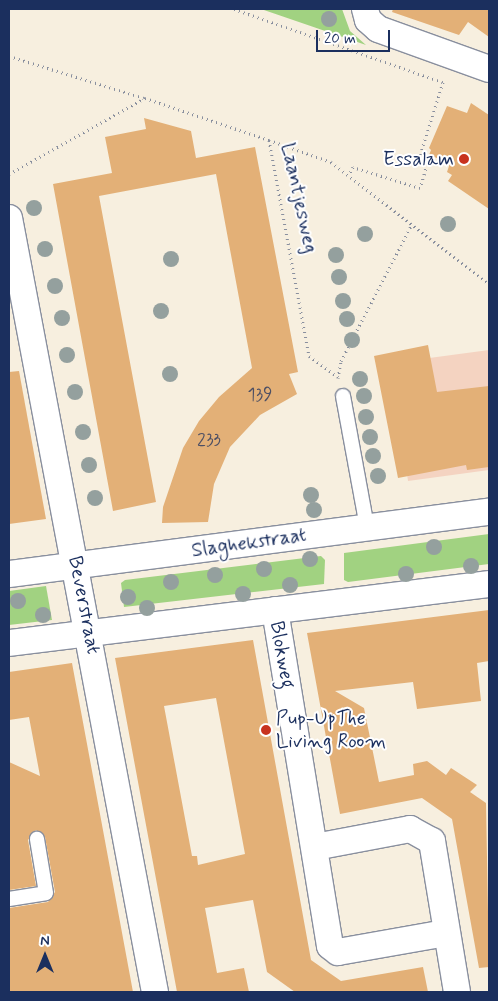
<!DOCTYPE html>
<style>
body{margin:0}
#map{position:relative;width:498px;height:1001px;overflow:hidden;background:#f7efdf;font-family:Mynerve,sans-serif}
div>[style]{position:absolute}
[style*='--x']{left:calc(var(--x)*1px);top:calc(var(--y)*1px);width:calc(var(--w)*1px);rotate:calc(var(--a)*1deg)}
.built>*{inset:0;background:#f4d3c1}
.green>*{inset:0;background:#a1d281}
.building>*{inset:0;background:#e3b077}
.path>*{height:3px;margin-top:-1.5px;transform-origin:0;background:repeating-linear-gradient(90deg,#898f9e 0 1px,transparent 0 5px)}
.roads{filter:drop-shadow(1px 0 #898f9e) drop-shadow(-1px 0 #898f9e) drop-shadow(0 1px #898f9e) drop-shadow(0 -1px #898f9e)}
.lane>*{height:14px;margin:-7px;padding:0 7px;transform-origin:7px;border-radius:7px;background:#fff}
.street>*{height:26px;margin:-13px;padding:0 13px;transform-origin:13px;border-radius:13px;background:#fff}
.trees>*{width:16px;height:16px;margin:-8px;border-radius:50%;background:#94a09e}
.dots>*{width:14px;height:14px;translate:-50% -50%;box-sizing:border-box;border:2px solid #fff;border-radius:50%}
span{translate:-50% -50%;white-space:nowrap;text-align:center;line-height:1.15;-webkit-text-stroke:4px #fff;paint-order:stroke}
.number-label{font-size:18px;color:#4d4f64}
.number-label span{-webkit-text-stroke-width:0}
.poi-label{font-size:20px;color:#1b2f5e}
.right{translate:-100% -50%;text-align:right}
.left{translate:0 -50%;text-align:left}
.street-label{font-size:20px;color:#1b2f5e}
.frame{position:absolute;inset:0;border:10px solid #1b2f5e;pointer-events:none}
.north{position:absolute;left:20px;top:931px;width:50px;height:50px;-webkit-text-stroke:4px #fff;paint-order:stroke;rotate:0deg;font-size:14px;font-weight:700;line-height:20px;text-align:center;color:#1b2f5e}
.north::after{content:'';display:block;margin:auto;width:18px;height:22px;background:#1b2f5e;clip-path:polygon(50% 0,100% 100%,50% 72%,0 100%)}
.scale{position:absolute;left:316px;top:30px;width:74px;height:22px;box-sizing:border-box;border:2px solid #1b2f5e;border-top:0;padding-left:6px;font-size:15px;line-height:18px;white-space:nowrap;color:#1b2f5e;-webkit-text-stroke:4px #fff;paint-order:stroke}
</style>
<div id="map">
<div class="built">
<div style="clip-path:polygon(489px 350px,489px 470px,408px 481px,392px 363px)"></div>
</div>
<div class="green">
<div style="clip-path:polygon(261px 9px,342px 9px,350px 31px,366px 45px)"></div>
<div style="clip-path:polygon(489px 534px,489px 564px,348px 582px,344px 580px,344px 553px)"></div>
<div style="clip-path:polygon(321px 556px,325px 560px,324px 584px,124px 607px,121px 583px,125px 580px)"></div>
<div style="clip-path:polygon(46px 586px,52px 620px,9px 625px,9px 591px)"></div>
</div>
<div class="building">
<div style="clip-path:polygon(393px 9px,489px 9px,489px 37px,468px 22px,459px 35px,392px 12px)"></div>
<div style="clip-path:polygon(471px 103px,489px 115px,489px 209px,448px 181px,452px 175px,447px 172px,450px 163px,429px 155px,431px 150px,429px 148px,447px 106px,467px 113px)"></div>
<div style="clip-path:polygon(144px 118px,191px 131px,196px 158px,255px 147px,298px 372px,289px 374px,297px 394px,260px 415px,230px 447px,214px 484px,208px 522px,162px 523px,163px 507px,183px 448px,199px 421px,219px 397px,252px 368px,216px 174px,99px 196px,156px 502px,113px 511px,53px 184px,112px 173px,105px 137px,146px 129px)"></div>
<div style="clip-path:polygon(428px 345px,437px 392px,489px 386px,489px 467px,467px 470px,466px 465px,398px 478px,374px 356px)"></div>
<div style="clip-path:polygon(19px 371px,46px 519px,9px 524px,9px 372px)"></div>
<div style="clip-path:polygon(489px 610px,489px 661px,477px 663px,481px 701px,417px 709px,413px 682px,335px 691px,364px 708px,379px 782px,414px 775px,413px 764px,427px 761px,446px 775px,451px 768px,477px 785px,470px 792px,486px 803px,489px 967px,479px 968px,452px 819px,422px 798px,340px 814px,307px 633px)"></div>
<div style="clip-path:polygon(evenodd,253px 640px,311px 960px,341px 981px,423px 967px,428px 992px,295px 992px,267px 972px,253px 900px,205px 908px,217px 973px,244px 968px,249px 992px,177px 992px,115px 658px,253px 640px,216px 698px,245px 854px,198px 865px,197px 856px,192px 856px,164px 706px,216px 698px)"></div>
<div style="clip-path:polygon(72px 663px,133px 992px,9px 992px,9px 908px,48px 902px,55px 892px,45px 837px,36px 830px,28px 840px,36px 886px,9px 890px,9px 762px,40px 776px,29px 717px,9px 720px,9px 672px)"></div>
</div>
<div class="path">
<div style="--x:234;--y:9;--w:221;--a:19.3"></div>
<div style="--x:443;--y:82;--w:84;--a:107.4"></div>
<div style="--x:418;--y:162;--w:9;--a:13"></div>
<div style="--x:427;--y:164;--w:25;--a:106"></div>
<div style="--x:420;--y:188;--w:70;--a:-162.6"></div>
<div style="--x:353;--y:167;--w:9;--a:117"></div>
<div style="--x:9;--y:56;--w:141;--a:17.3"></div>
<div style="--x:269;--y:140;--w:66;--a:19.5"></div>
<div style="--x:331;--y:162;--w:200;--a:37.7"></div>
<div style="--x:9;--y:174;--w:156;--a:-29.2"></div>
<div style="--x:145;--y:98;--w:131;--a:18.7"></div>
<div style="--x:269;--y:140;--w:220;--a:79.5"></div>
<div style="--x:309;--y:356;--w:36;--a:36"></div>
<div style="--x:338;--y:378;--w:17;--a:-80"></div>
<div style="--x:341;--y:361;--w:154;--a:-62.6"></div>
</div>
<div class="roads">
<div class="lane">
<div style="--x:343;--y:396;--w:133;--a:79.6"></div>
<div style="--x:9;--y:899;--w:37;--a:-9"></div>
<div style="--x:46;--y:893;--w:55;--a:-99.5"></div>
</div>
<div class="street">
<div style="--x:365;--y:9;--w:11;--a:75"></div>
<div style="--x:368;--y:20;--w:13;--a:42"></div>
<div style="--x:378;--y:29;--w:118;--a:19.8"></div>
<div style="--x:9;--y:218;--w:788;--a:79.32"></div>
<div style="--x:9;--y:574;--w:484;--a:-7.4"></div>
<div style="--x:275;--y:610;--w:340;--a:80.7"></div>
<div style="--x:330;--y:946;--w:10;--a:37"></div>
<div style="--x:338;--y:952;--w:110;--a:-10"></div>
<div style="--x:9;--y:643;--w:484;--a:-7"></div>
<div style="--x:315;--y:847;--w:97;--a:-10.7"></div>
<div style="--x:410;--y:829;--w:25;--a:29"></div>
<div style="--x:432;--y:841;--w:153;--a:80.6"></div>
</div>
</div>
<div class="trees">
<div style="left:329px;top:19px"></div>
<div style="left:34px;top:208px"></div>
<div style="left:448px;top:224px"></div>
<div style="left:365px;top:234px"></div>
<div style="left:45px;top:249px"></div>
<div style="left:336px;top:255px"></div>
<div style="left:171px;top:259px"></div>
<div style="left:339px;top:277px"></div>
<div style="left:55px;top:286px"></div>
<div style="left:343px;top:301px"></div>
<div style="left:161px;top:311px"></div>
<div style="left:62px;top:318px"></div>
<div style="left:347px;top:319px"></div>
<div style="left:352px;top:340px"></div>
<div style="left:67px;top:355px"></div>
<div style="left:170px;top:374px"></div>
<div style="left:360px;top:379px"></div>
<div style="left:75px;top:392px"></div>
<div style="left:364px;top:396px"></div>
<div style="left:366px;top:417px"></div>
<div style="left:83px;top:432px"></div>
<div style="left:370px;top:437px"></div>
<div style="left:373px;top:456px"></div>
<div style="left:89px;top:465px"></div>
<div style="left:378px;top:476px"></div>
<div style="left:311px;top:495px"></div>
<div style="left:95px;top:498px"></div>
<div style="left:314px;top:510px"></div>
<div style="left:434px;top:547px"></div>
<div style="left:310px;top:559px"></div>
<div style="left:471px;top:566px"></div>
<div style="left:264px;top:569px"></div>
<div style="left:406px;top:574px"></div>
<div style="left:215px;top:575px"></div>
<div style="left:171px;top:582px"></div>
<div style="left:290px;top:585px"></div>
<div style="left:243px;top:594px"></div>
<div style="left:128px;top:597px"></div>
<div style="left:18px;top:601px"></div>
<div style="left:147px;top:608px"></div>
<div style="left:43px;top:615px"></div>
</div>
<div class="dots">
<div style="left:464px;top:159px;background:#c8321e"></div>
<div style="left:266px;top:730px;background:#c8321e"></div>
</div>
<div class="number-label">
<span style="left:260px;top:395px">139</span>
<span style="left:209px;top:440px">233</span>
</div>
<div class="poi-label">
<span class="right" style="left:454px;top:159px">Essalam</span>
<span class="left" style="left:276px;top:730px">Pup-UpThe<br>Living Room</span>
</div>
<div class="street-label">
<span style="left:299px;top:198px;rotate:78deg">Laantjesweg</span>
<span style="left:249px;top:543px;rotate:-8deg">Slaghekstraat</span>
<span style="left:84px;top:605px;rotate:79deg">Beverstraat</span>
<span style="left:282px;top:655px;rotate:80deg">Blokweg</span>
</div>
<div class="frame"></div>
<div class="north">N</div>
<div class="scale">20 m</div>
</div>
